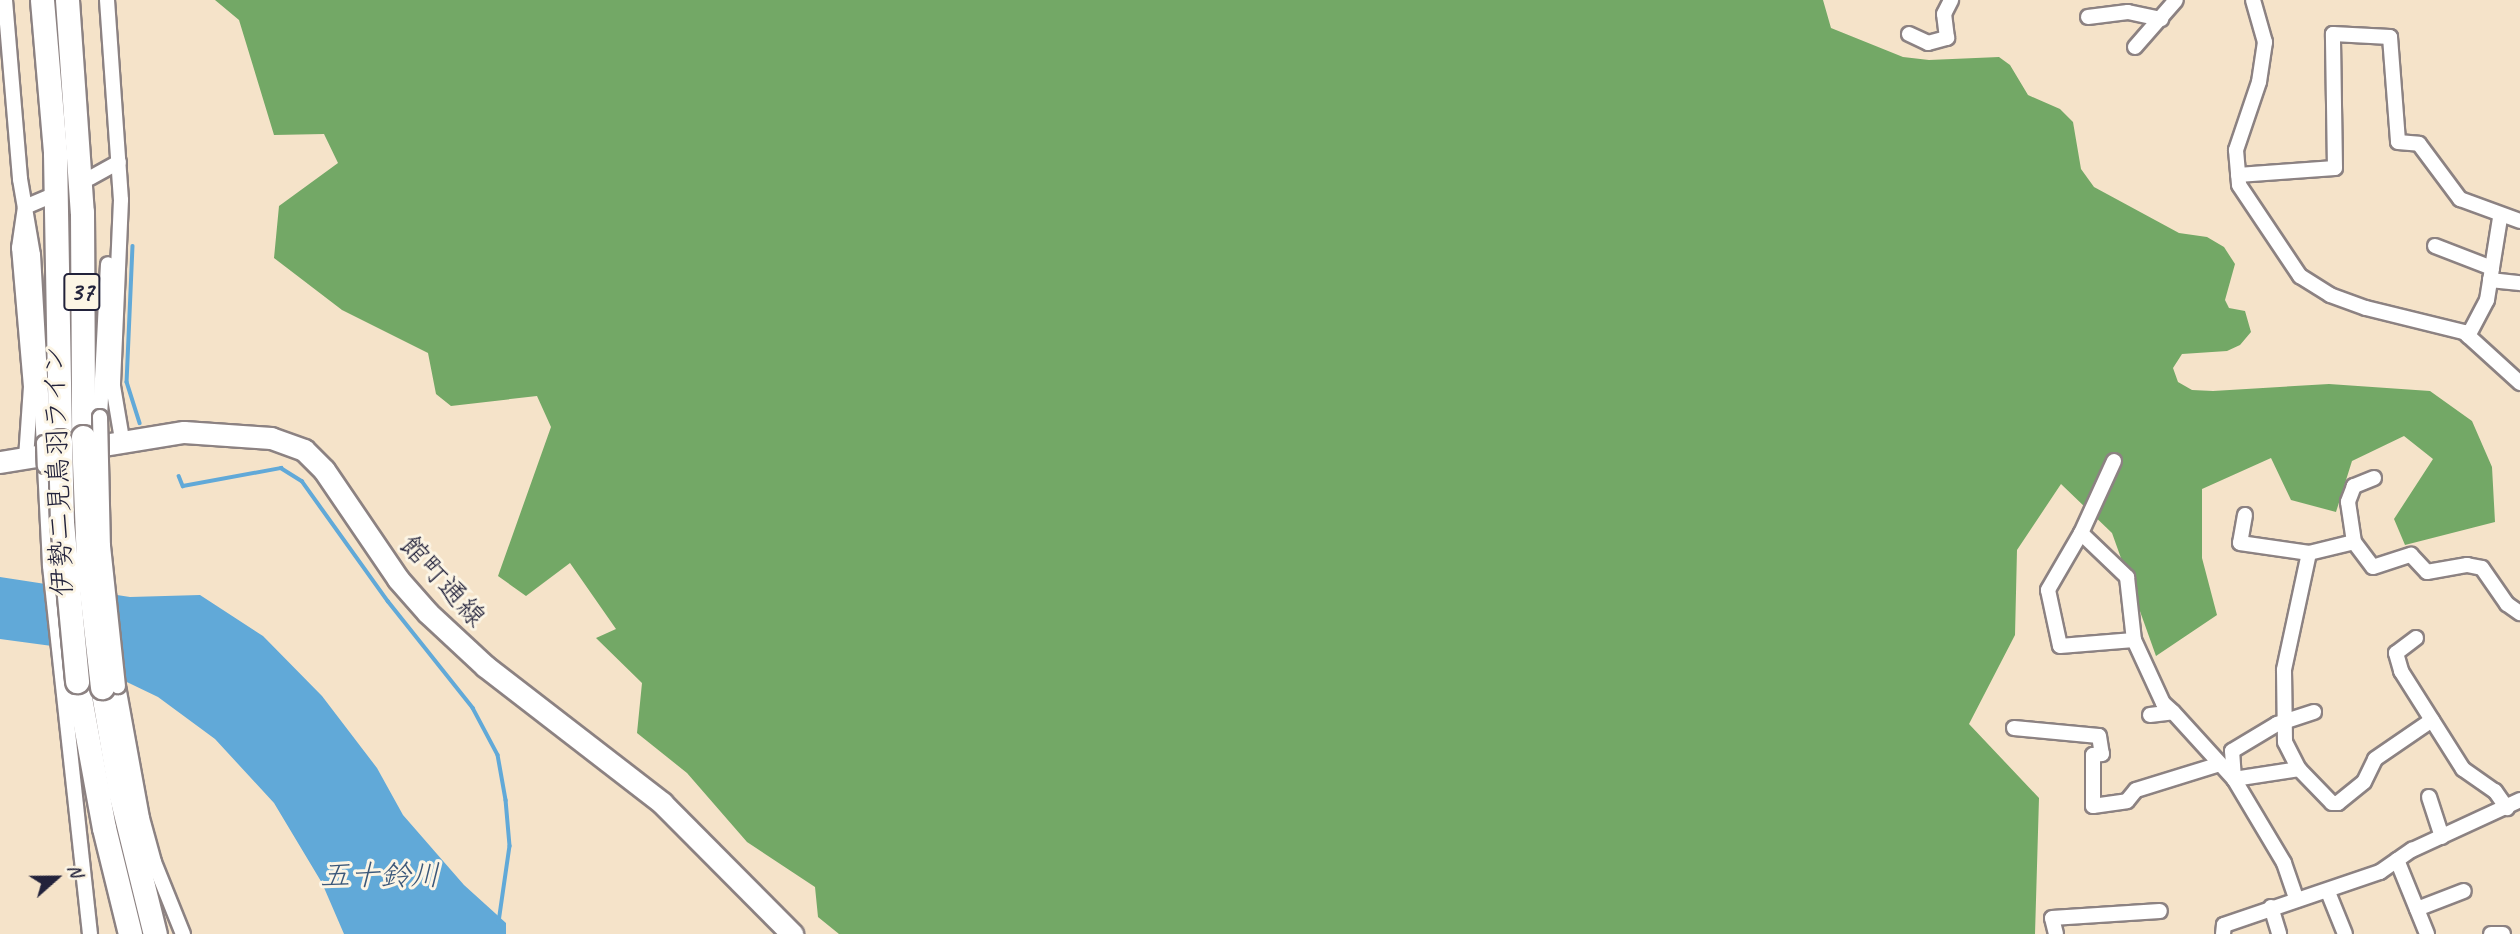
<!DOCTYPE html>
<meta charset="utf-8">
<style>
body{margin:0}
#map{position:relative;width:2520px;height:934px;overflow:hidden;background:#f5e3c9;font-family:Caveat,"Klee One",sans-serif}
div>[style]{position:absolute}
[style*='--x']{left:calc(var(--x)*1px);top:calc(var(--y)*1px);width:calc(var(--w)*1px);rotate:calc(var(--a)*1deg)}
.forest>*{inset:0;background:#73a866}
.water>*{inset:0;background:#61a9d8}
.stream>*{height:3.5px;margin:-1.75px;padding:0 1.75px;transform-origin:1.75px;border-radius:1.75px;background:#61a9d8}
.roads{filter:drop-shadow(2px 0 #8c8282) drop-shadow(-2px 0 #8c8282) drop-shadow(0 2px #8c8282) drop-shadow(0 -2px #8c8282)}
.minor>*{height:14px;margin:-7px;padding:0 7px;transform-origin:7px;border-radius:7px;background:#fff}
.secondary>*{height:21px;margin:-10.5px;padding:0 10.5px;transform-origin:10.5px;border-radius:10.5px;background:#fff}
.primary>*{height:23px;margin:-11.5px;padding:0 11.5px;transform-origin:11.5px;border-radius:11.5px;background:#fff}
.bridges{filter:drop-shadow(2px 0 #8c8282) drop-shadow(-2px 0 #8c8282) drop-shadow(0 2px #8c8282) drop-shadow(0 -2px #8c8282)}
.minor-bridge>*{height:14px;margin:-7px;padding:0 7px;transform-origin:7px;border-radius:7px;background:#fff}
.primary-bridge>*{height:23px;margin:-11.5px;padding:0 11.5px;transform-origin:11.5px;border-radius:11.5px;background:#fff}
span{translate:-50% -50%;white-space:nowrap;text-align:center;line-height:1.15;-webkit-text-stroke:6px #fcf5e5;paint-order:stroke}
.shield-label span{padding:2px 5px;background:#fcf5e5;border:2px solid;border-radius:5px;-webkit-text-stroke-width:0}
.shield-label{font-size:26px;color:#22223b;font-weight:700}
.street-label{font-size:28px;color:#22223b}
.water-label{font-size:30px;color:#3b587a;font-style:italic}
.north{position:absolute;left:21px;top:843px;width:70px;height:70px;-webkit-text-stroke:5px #fcf5e5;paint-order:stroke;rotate:69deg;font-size:19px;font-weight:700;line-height:28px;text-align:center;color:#22223b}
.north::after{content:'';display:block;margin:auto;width:24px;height:32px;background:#22223b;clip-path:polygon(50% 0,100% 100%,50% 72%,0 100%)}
</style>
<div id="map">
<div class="forest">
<div style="clip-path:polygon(215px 0,1823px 0,1831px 28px,1903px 57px,1929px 60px,1999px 57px,2010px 65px,2028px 95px,2060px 109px,2073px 122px,2081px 169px,2094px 187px,2179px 233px,2207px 237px,2224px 247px,2235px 264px,2225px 300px,2229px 308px,2245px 311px,2251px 332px,2240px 345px,2227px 351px,2182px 354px,2173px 368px,2178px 382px,2192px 390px,2213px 391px,2329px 384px,2430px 391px,2472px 421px,2492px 467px,2495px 522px,2405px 545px,2394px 519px,2433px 459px,2404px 436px,2352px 461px,2336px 512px,2291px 500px,2271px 458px,2202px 489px,2202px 558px,2217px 615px,2156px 656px,2112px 533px,2061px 484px,2017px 550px,2015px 635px,1969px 724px,2039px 798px,2035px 934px,839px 934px,818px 917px,815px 887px,747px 842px,687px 773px,637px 733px,642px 683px,596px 638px,616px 629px,570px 563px,526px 596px,498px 576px,551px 427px,537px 396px,451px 406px,436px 394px,428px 353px,342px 310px,274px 258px,279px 206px,338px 163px,324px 134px,274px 135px,239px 20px)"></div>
</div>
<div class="water">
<div style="clip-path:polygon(0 577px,130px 597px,200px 595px,263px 636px,322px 696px,377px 768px,403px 815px,464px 885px,506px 923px,506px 934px,344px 934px,322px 883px,274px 803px,215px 739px,158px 697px,52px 646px,0 639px)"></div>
</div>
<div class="stream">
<div style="--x:133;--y:246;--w:136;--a:92.5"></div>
<div style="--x:127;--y:382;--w:43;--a:72.4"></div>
<div style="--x:179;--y:476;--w:11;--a:68"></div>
<div style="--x:183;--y:486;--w:100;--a:-10.4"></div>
<div style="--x:281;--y:468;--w:25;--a:32"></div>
<div style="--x:302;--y:481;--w:148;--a:54.4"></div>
<div style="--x:388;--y:601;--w:137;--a:51.5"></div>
<div style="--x:473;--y:708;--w:53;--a:62"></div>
<div style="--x:498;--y:755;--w:46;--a:79.9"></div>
<div style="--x:506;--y:800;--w:46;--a:85"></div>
<div style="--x:510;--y:846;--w:77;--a:98.2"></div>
</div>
<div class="roads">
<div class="minor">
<div style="--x:5;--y:0;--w:180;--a:85.2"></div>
<div style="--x:20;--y:179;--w:77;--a:80.3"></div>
<div style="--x:33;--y:255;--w:188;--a:86.7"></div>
<div style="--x:107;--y:0;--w:200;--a:86"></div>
<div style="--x:121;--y:200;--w:186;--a:92.5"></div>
<div style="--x:113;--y:386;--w:54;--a:80.4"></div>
<div style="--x:2253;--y:0;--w:44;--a:74.1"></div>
<div style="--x:2265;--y:42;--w:40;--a:98.5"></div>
<div style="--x:2259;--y:82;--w:72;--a:108.7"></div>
<div style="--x:2236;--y:150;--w:35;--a:85"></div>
<div style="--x:2239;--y:185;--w:110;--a:56.2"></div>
<div style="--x:2300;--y:276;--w:36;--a:32"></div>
<div style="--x:2330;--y:295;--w:38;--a:20"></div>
<div style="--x:2366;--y:308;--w:101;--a:13.8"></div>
<div style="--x:2464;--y:332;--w:76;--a:42.3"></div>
<div style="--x:2088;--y:17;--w:40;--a:-7.1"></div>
<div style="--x:2128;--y:12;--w:34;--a:12"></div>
<div style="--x:1909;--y:34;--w:21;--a:25"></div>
<div style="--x:1928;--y:43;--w:20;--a:-15"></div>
<div style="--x:1947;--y:38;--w:24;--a:-97"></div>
<div style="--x:1944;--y:14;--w:16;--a:-63"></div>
<div style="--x:2135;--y:47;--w:62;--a:-48.9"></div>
<div style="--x:2238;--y:175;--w:97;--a:-4.1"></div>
<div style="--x:2335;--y:168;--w:134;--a:-90.9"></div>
<div style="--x:2333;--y:34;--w:57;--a:3"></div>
<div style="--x:2390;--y:37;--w:105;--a:85.6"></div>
<div style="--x:2398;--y:142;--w:21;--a:5"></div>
<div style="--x:2419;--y:144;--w:69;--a:53.3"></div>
<div style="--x:2460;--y:199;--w:64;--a:20.1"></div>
<div style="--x:90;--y:178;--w:33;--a:-29"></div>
<div style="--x:2435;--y:246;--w:61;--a:21.1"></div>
<div style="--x:2492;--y:268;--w:51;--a:-80.9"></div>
<div style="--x:2490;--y:280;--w:30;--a:6"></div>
<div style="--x:2468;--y:336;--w:41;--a:-62.2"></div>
<div style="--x:2487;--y:300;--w:32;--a:-81"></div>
<div style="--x:100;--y:417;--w:153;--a:-87"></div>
<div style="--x:26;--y:458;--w:71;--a:-86"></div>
<div style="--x:31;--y:387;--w:140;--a:-94.9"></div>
<div style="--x:19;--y:248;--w:41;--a:-81.7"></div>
<div style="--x:25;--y:207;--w:25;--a:-23"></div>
<div style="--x:2114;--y:461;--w:79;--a:114.6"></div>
<div style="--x:2081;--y:533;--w:64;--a:43.7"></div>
<div style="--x:2127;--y:577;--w:63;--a:83.7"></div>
<div style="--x:2134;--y:640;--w:69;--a:65.3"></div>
<div style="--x:2163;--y:703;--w:13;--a:42"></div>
<div style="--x:45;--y:466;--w:100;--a:87.1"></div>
<div style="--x:50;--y:566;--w:370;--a:83.8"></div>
<div style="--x:2374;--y:478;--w:22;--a:158"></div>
<div style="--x:2354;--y:486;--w:17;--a:111"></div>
<div style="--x:2348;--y:502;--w:40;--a:81.5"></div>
<div style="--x:2354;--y:542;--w:31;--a:53"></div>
<div style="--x:2373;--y:567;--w:40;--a:-18"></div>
<div style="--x:2411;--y:555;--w:23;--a:47"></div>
<div style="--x:2427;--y:572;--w:41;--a:-9.9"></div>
<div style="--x:2467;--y:565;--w:15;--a:11"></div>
<div style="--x:2482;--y:568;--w:44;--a:55.2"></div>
<div style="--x:2507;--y:604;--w:16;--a:35"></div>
<div style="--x:2245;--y:515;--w:28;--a:100"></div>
<div style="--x:2240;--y:543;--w:70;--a:8.2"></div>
<div style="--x:2309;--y:553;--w:46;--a:-13.7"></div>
<div style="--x:2081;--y:533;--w:66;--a:120.1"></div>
<div style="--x:2048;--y:590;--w:57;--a:77.9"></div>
<div style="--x:2060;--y:646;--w:74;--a:-4.6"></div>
<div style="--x:2309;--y:553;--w:120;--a:102.1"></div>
<div style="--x:2284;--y:670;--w:72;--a:89.2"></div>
<div style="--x:2285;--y:742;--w:30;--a:63"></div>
<div style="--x:2299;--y:769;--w:47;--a:45.9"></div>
<div style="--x:2332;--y:803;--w:6;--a:0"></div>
<div style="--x:2338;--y:803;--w:33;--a:-39"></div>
<div style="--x:2364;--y:782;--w:25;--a:-64"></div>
<div style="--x:2375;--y:759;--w:69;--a:-34.4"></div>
<div style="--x:2416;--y:638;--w:25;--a:143"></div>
<div style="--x:2396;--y:653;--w:19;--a:74"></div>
<div style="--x:2401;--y:671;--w:116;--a:57.7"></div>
<div style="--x:2463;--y:769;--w:39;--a:35"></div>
<div style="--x:2495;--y:791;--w:21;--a:55"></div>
<div style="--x:118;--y:686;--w:134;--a:79.7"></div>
<div style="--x:142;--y:818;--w:46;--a:74.7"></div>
<div style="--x:154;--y:862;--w:78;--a:68.1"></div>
<div style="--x:2150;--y:715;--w:23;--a:-7"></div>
<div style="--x:2173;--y:712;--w:91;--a:47.7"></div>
<div style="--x:2234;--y:779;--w:98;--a:59.2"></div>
<div style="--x:2284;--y:863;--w:39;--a:71"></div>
<div style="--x:2014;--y:728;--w:85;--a:5.4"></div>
<div style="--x:2099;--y:736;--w:18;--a:81"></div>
<div style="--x:2102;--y:754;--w:9;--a:174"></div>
<div style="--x:2093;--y:755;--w:51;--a:90"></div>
<div style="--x:2093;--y:806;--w:34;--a:-8"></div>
<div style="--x:2127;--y:801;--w:14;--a:-51"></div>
<div style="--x:2136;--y:790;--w:85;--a:-17.2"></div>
<div style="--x:2234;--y:779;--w:28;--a:-94"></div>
<div style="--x:2232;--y:751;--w:52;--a:-31"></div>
<div style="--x:2277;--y:724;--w:39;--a:-18"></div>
<div style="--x:2234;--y:779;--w:66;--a:-8.7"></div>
<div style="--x:2429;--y:797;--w:42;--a:72"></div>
<div style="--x:2397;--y:860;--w:80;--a:67.9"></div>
<div style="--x:2328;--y:892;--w:45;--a:68"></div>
<div style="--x:2271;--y:907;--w:28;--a:73"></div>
<div style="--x:2417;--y:909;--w:50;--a:-21"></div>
<div style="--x:2056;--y:934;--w:16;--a:-104"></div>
<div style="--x:2052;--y:918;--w:108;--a:-3.7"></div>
<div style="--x:2223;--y:934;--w:9;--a:-84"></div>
<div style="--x:2224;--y:925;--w:165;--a:-18.8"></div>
<div style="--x:2380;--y:872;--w:39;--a:-35"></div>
<div style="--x:2412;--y:850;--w:119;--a:-24.8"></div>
<div style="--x:2491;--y:934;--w:12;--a:0"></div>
</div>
<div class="secondary">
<div style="--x:0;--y:462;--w:186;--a:-9.3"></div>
<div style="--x:184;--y:432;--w:87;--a:3.9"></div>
<div style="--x:271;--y:438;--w:35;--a:20"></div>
<div style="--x:304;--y:450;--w:28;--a:45"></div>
<div style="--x:324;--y:470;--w:132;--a:55.8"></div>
<div style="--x:398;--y:579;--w:45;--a:48.6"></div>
<div style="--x:428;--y:613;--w:78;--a:42.9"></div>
<div style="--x:485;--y:666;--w:224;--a:37.7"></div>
<div style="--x:662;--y:803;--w:185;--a:45.2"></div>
</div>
<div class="primary">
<div style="--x:42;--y:0;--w:154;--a:85.1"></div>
<div style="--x:55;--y:153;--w:288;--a:89"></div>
<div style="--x:67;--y:0;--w:213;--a:86"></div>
<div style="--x:82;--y:212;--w:225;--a:89.7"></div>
<div style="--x:77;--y:681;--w:149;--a:79.6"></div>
<div style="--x:104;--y:828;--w:109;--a:76.2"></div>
<div style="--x:102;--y:687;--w:107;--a:80.3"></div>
<div style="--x:120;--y:792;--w:146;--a:76.2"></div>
</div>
</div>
<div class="bridges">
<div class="minor-bridge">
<div style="--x:100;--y:417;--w:129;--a:88.7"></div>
<div style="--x:103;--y:546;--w:141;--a:83.9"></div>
<div style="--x:44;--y:443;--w:23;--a:88"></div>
</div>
<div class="primary-bridge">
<div style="--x:83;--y:437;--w:127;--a:87.7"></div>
<div style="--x:88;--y:564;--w:124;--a:83.5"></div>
<div style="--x:60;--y:441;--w:81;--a:88.6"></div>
<div style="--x:62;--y:522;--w:160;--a:84.6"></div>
</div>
</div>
<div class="shield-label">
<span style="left:82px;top:292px">37</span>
</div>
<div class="street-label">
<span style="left:58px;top:471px;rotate:-92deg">伊勢二見鳥羽ライン</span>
<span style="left:443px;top:581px;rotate:48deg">館町通線</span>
</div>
<div class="water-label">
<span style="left:380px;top:875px">五十鈴川</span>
</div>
<div class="north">N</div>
</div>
